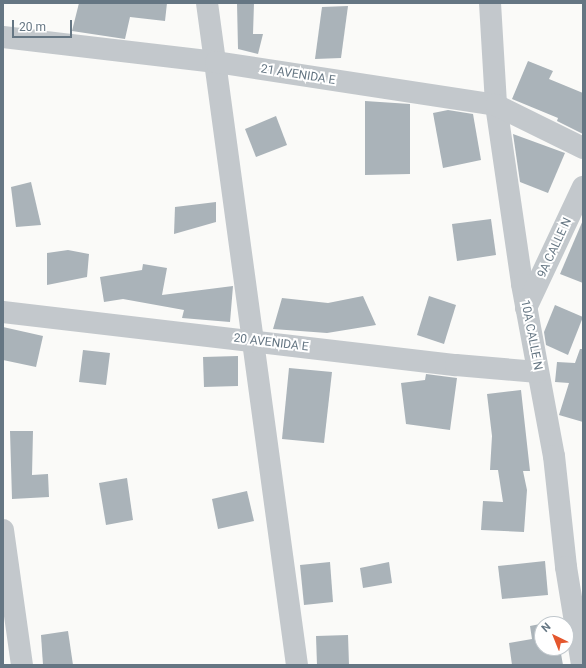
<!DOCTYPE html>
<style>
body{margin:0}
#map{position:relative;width:586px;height:668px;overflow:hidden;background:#fafaf8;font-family:Roboto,sans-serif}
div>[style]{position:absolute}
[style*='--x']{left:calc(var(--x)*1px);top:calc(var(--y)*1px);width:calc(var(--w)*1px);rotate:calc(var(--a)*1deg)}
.building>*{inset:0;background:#aab3b9}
.minor>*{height:22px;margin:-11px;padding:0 11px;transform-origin:11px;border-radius:11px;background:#c3c8cc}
span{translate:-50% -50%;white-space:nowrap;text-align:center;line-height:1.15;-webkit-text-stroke:4px #fff;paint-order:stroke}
.street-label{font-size:12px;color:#657683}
.frame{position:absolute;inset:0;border:4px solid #657683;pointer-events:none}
.north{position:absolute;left:534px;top:616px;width:40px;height:40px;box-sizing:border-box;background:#fff;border:1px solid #c1c8cd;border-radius:50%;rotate:317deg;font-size:11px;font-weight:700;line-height:16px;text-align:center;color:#657683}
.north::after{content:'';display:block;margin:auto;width:14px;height:18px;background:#e4572e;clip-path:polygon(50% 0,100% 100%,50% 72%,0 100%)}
.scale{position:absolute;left:12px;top:20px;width:60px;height:18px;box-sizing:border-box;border:2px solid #657683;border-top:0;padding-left:5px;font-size:12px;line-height:14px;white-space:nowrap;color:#657683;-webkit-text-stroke:3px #fff;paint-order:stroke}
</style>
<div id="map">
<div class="building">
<div style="clip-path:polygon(79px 3px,167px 3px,165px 21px,130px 17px,125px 39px,72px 31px)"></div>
<div style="clip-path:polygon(237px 3px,254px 3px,253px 34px,263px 34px,258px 54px,238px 49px)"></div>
<div style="clip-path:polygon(348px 6px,341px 58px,315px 59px,322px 7px)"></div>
<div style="clip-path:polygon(528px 61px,553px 71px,549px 79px,583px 93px,583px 134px,557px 121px,558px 118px,512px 99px)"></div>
<div style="clip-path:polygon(365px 101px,410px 104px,410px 174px,365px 175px)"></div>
<div style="clip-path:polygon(448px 110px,473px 114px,481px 160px,443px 168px,433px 113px)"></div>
<div style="clip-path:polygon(276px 116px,287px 145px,256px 157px,245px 129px)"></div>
<div style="clip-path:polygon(513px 134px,565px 153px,548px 193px,520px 182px)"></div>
<div style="clip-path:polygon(31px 182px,41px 225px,16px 227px,11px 187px)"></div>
<div style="clip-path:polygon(216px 202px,216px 222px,174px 234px,175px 207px)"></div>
<div style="clip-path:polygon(491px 219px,496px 255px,457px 261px,452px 224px)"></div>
<div style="clip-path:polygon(583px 220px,583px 283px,560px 274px)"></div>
<div style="clip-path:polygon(68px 250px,89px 254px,87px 277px,47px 285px,47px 253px)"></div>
<div style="clip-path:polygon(143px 264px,167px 268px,162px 295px,233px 286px,230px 322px,182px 318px,184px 310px,123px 299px,104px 302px,100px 277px,142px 270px)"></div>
<div style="clip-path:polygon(363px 296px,376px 325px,327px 333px,273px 329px,282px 298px,328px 303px)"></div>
<div style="clip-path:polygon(429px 296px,456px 305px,444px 344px,417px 335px)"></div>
<div style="clip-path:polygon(555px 305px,583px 317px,568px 355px,546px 345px,544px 332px)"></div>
<div style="clip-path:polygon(3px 327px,43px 336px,36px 367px,3px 360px)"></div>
<div style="clip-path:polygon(580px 349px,583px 349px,583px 422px,559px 415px,569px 383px,555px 382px,557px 362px,575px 363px)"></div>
<div style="clip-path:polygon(83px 350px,110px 353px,106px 385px,79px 382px)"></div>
<div style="clip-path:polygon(238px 356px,238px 386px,204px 387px,203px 357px)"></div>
<div style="clip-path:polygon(289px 368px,332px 372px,324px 443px,282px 439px)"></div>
<div style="clip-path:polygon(426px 374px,457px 378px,450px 430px,406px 424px,401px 383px,425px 380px)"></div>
<div style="clip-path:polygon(521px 390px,530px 471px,523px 471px,527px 490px,524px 532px,481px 530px,483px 501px,503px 502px,498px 470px,490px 470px,492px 436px,487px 394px)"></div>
<div style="clip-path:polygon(10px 431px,33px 431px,32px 475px,48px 474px,49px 497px,12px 499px)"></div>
<div style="clip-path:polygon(127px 478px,133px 520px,106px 525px,99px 483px)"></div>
<div style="clip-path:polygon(247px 491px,254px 521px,218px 529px,212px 499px)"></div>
<div style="clip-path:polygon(545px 561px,548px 595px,502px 599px,498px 566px)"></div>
<div style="clip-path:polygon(330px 562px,333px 602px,304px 605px,300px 565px)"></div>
<div style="clip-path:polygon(389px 562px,392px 583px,363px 588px,360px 568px)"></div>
<div style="clip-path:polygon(555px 621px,556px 624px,542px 624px,542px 648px,560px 648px,563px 665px,512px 665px,509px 643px,532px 639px,530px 626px)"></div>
<div style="clip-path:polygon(68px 631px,73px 665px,43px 665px,41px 635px)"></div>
<div style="clip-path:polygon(348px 635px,349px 665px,317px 665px,316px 636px)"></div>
</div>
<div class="minor">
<div style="--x:207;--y:3;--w:668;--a:82.26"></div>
<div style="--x:490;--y:3;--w:102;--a:86.6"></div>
<div style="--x:496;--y:105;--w:181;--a:81.7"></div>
<div style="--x:522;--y:284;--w:175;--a:79.5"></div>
<div style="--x:554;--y:456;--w:112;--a:83.8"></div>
<div style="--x:566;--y:567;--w:99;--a:80.7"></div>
<div style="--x:3;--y:37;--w:214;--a:6.7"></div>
<div style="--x:216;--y:62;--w:283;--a:8.7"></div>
<div style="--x:496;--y:105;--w:97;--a:26.3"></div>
<div style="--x:526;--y:308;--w:134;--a:-64.8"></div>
<div style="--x:3;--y:312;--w:456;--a:6.7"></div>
<div style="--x:456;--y:365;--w:82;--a:4.9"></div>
<div style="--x:3;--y:530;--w:136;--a:82"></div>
</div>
<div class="street-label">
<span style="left:298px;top:75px;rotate:9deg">21 AVENIDA E</span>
<span style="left:555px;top:248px;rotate:-65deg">9A CALLE N</span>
<span style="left:531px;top:335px;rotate:79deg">10A CALLE N</span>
<span style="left:271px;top:343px;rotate:7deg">20 AVENIDA E</span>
</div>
<div class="frame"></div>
<div class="north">N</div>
<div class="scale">20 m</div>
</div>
